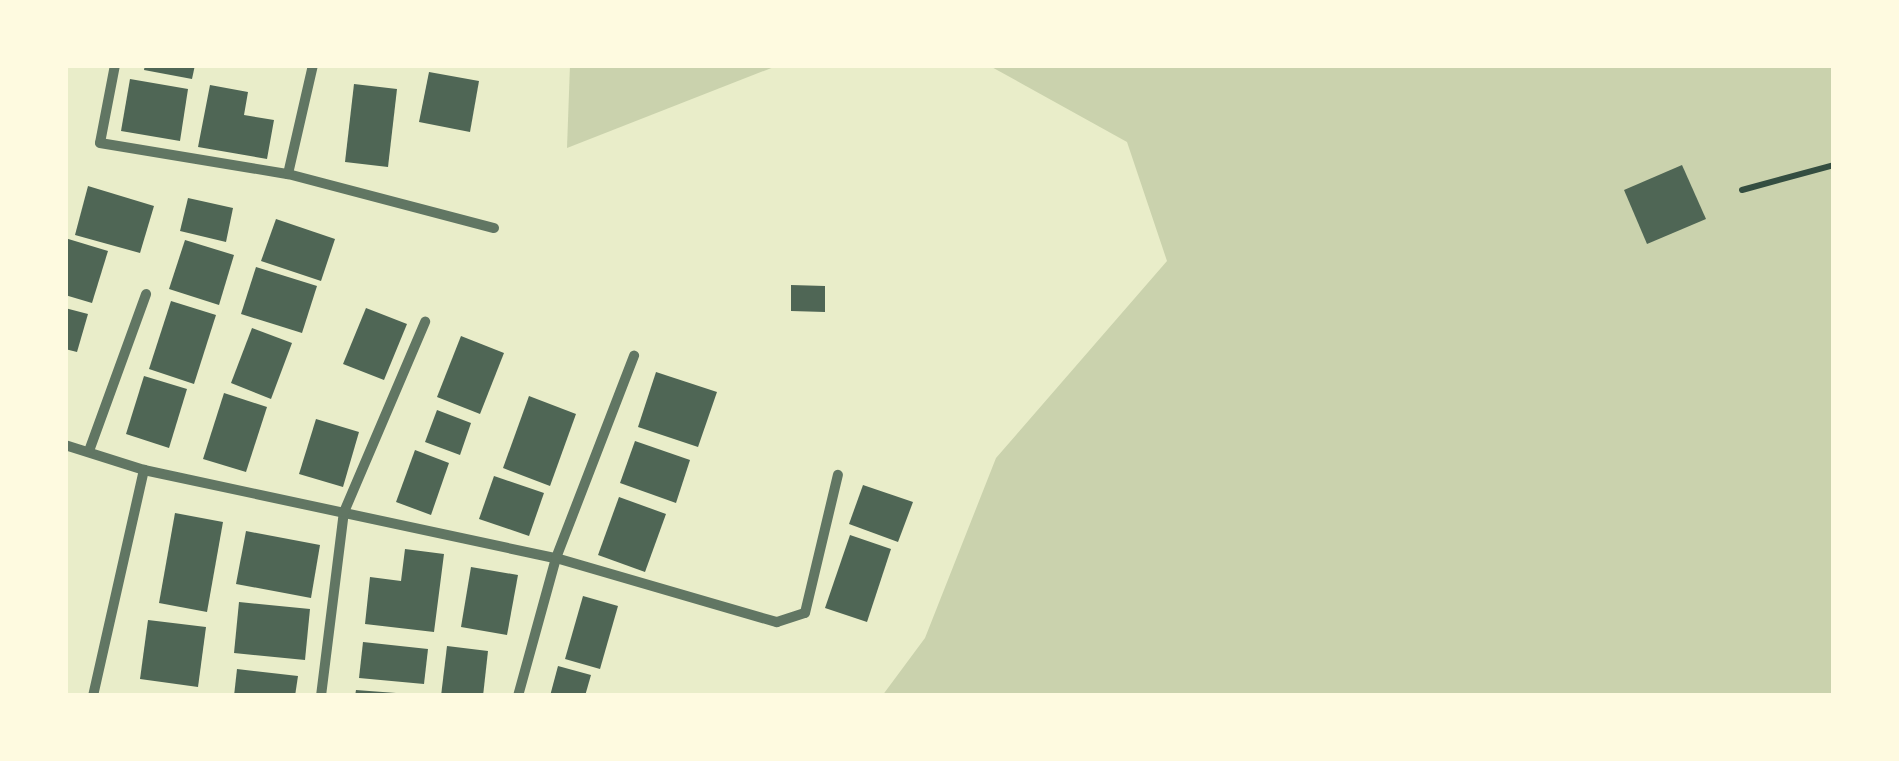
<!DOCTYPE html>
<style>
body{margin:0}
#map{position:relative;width:1899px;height:761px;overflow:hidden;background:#e9edc9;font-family:Manrope,sans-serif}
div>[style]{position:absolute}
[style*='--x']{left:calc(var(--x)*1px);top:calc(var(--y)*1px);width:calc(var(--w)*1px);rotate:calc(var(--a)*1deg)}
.green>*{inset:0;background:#cad2ad}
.building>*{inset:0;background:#4f6655}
.path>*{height:6px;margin:-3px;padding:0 3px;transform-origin:3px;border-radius:3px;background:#344e41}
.minor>*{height:10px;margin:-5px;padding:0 5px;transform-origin:5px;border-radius:5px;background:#617663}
span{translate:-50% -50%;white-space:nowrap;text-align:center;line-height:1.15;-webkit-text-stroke:8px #fefae0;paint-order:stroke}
.frame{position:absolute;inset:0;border:68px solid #fefae0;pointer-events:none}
</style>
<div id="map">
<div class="green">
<div style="clip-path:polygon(570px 65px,779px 65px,567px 148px)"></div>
<div style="clip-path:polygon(988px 65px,1834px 65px,1834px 696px,882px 696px,925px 638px,996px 458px,1167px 261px,1127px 142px)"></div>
</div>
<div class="building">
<div style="clip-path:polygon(145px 65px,195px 65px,192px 79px,144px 70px)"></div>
<div style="clip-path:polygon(429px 72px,479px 81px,470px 132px,419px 122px)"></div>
<div style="clip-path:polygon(130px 79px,188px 89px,180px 141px,121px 131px)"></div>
<div style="clip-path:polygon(354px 84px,397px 89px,388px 167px,345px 162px)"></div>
<div style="clip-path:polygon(210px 85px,248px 92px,244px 115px,274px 120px,267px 159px,198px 147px)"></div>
<div style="clip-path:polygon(1682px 165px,1706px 219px,1647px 244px,1624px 190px)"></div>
<div style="clip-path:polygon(88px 186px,154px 206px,140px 253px,75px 235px)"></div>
<div style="clip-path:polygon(188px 198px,233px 208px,226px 242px,180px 231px)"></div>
<div style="clip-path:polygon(276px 219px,335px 239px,321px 281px,261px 261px)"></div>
<div style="clip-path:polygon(65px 238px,108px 251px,92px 303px,65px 295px)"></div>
<div style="clip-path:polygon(185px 240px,234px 255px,219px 305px,169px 289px)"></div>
<div style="clip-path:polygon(256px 267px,317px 286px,302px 333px,241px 314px)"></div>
<div style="clip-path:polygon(791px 285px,825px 286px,825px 312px,791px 311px)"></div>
<div style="clip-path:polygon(171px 301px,216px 315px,194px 384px,149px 369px)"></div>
<div style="clip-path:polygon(65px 308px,88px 314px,77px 352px,65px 349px)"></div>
<div style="clip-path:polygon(366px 308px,407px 324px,384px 380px,343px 364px)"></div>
<div style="clip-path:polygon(252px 328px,292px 343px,271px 399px,231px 383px)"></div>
<div style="clip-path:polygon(461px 336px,504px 353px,480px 414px,437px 397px)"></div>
<div style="clip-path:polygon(656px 372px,717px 392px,698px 447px,638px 427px)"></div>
<div style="clip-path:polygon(144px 376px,187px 389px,169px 448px,126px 434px)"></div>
<div style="clip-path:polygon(224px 393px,267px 407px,246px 472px,203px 459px)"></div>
<div style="clip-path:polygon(529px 396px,576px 414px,550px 486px,503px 468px)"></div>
<div style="clip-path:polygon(437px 410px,471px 423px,460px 455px,425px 442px)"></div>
<div style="clip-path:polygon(316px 419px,359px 432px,343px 487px,299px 474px)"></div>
<div style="clip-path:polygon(635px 441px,690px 460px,676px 503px,620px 483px)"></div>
<div style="clip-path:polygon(415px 450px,449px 463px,431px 515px,396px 502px)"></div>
<div style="clip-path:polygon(494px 476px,544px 493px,529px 536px,479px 519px)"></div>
<div style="clip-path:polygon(863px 485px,913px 502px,898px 542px,849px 524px)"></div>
<div style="clip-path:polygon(619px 497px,666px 514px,645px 572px,598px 555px)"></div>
<div style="clip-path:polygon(175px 513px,223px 522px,207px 612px,159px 603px)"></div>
<div style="clip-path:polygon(246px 531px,320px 545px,311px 598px,236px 584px)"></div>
<div style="clip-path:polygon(850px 535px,891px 549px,867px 622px,825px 608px)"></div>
<div style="clip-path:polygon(405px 549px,444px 554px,434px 632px,365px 624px,370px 577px,401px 581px)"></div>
<div style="clip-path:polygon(471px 567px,518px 575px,507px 635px,461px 627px)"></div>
<div style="clip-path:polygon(583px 596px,618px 606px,600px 669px,565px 659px)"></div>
<div style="clip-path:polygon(239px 602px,310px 609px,305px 660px,234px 653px)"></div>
<div style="clip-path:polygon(148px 620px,206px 627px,198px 687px,140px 679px)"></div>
<div style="clip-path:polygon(363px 642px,428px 649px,424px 684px,359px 678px)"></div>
<div style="clip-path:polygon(447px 646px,488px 651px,483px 696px,441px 696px)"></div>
<div style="clip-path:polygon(558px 666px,591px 675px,585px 696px,550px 696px)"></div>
<div style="clip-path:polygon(237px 669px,298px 676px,295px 696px,234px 696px)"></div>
<div style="clip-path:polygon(356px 690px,396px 693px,396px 696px,355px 696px)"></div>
</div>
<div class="path">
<div style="--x:1742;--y:190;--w:95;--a:-15.2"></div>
</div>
<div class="minor">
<div style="--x:115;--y:65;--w:79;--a:100.9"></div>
<div style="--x:100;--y:143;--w:191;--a:9.4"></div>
<div style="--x:288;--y:174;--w:213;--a:14.7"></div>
<div style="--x:288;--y:174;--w:112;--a:-77.1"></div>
<div style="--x:65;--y:445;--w:83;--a:17.6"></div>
<div style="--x:144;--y:470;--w:421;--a:12.1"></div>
<div style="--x:556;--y:558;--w:230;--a:16.2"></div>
<div style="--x:777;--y:622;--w:29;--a:-18"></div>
<div style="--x:805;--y:613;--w:142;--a:-76.6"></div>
<div style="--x:89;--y:451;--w:167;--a:-70"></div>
<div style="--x:93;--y:696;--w:232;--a:-77.3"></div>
<div style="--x:321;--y:696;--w:185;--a:-82.9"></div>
<div style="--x:344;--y:512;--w:207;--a:-66.9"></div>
<div style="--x:518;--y:696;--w:143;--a:-74.6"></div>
<div style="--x:556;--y:558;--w:217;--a:-68.9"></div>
</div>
<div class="frame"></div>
</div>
